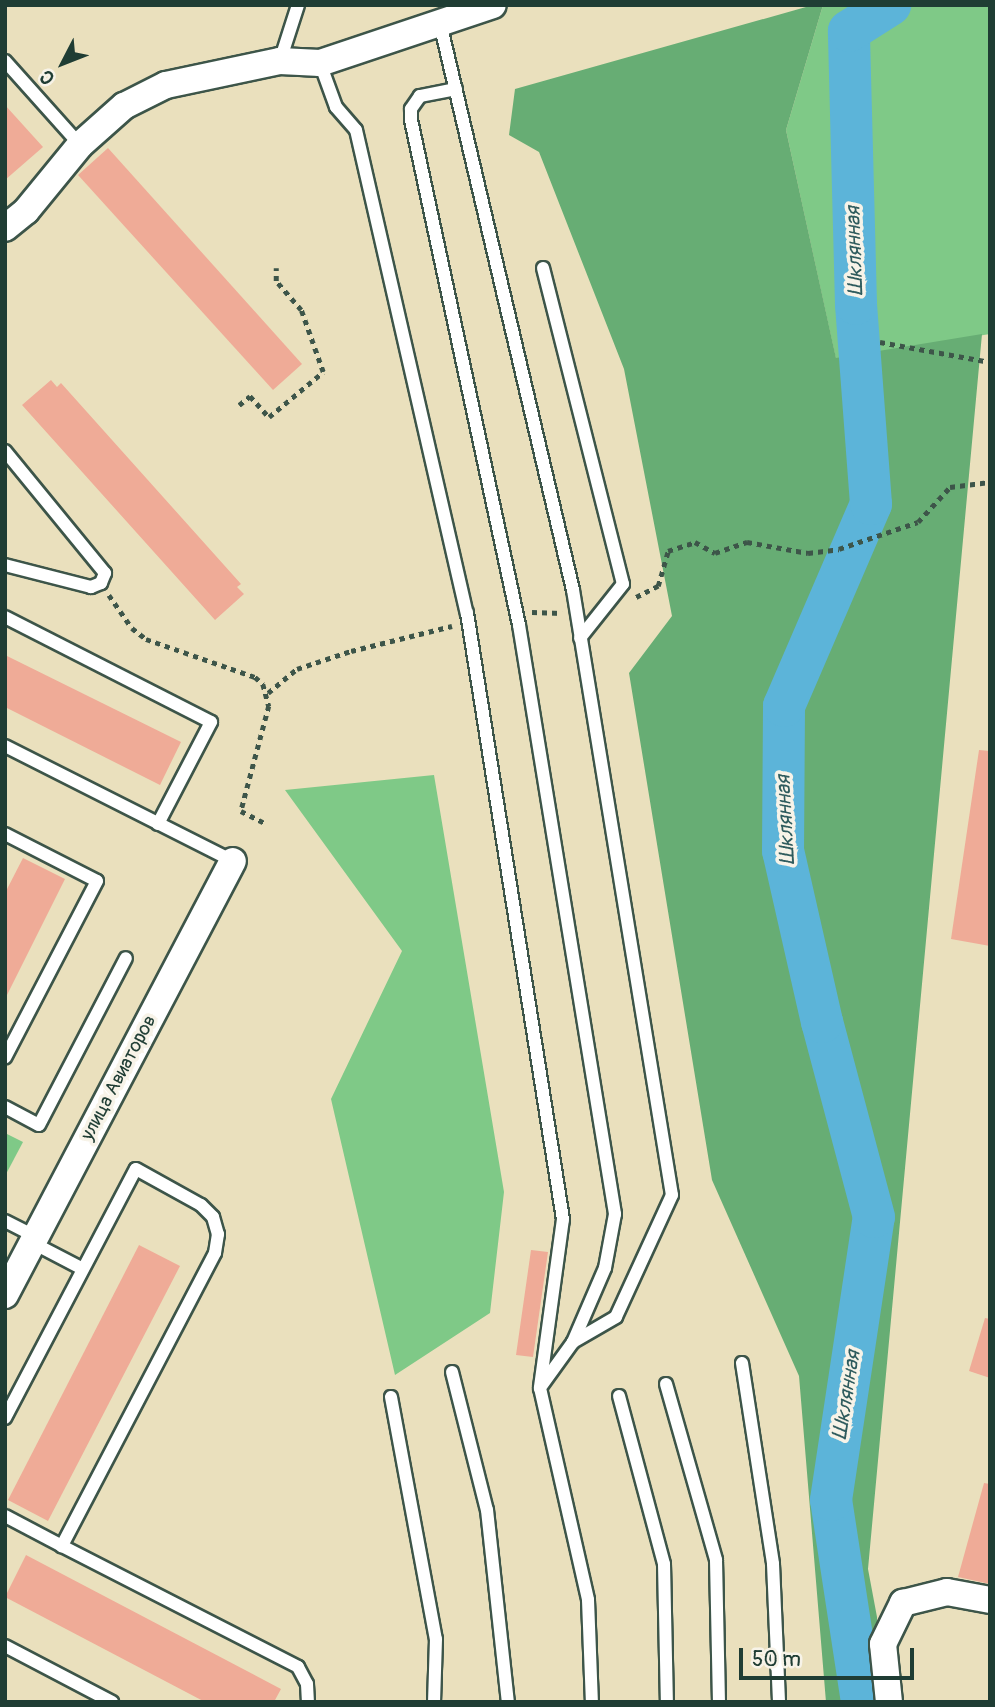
<!DOCTYPE html>
<meta charset="utf-8">
<style>
body{margin:0}
#map{position:relative;width:995px;height:1707px;overflow:hidden;background:#eae0bd;font-family:Pangolin,sans-serif}
div>[style]{position:absolute}
[style*='--x']{left:calc(var(--x)*1px);top:calc(var(--y)*1px);width:calc(var(--w)*1px);rotate:calc(var(--a)*1deg)}
.green>*{inset:0;background:#7fc987}
.forest>*{inset:0;background:#67ad74}
.river>*{height:42px;margin:-21px;padding:0 21px;transform-origin:21px;border-radius:21px;background:#5cb4d9}
.building>*{inset:0;background:#efab97}
.path>*{height:4.5px;margin-top:-2.25px;transform-origin:0;background:repeating-linear-gradient(90deg,#3d5549 0 5px,transparent 0 10px)}
.roads{filter:drop-shadow(2px 0 #3d5549) drop-shadow(-2px 0 #3d5549) drop-shadow(0 2px #3d5549) drop-shadow(0 -2px #3d5549)}
.service>*{height:12px;margin:-6px;padding:0 6px;transform-origin:6px;border-radius:6px;background:#fff}
.minor>*{height:26px;margin:-13px;padding:0 13px;transform-origin:13px;border-radius:13px;background:#fff}
span{translate:-50% -50%;white-space:nowrap;text-align:center;line-height:1.15;-webkit-text-stroke:7px #f7f3e8;paint-order:stroke}
.street-label{font-size:19px;color:#1f3d34}
.water-label{font-size:21px;color:#2e5b5d;font-style:italic}
.frame{position:absolute;inset:0;border:7px solid #1f3d34;pointer-events:none}
.north{position:absolute;left:28px;top:28px;width:70px;height:70px;-webkit-text-stroke:5px #f7f3e8;paint-order:stroke;rotate:228deg;font-size:19px;font-weight:700;line-height:28px;text-align:center;color:#1f3d34}
.north::after{content:'';display:block;margin:auto;width:24px;height:32px;background:#1f3d34;clip-path:polygon(50% 0,100% 100%,50% 72%,0 100%)}
.scale{position:absolute;left:739px;top:1648px;width:175px;height:32px;box-sizing:border-box;border:4px solid #1f3d34;border-top:0;padding-left:9px;font-size:21px;line-height:24px;white-space:nowrap;color:#1f3d34;-webkit-text-stroke:5px #f7f3e8;paint-order:stroke}
</style>
<div id="map">
<div class="green">
<div style="clip-path:polygon(823px 5px,990px 5px,990px 334px,836px 359px,786px 130px)"></div>
<div style="clip-path:polygon(434px 775px,504px 1192px,490px 1313px,395px 1375px,331px 1099px,402px 951px,285px 790px)"></div>
<div style="clip-path:polygon(5px 1133px,23px 1142px,5px 1176px)"></div>
</div>
<div class="forest">
<div style="clip-path:polygon(813px 5px,823px 5px,786px 130px,836px 358px,982px 334px,868px 1569px,877px 1617px,878px 1702px,826px 1702px,799px 1376px,712px 1180px,629px 673px,672px 616px,624px 369px,539px 152px,509px 135px,515px 89px)"></div>
</div>
<div class="river">
<div style="--x:862;--y:1702;--w:204;--a:-98.7"></div>
<div style="--x:831;--y:1500;--w:286;--a:-81.4"></div>
<div style="--x:874;--y:1217;--w:202;--a:-104.9"></div>
<div style="--x:822;--y:1022;--w:175;--a:-102.8"></div>
<div style="--x:783;--y:851;--w:145;--a:-89.6"></div>
<div style="--x:784;--y:706;--w:220;--a:-66.7"></div>
<div style="--x:871;--y:504;--w:201;--a:-94.3"></div>
<div style="--x:856;--y:304;--w:273;--a:-91.5"></div>
<div style="--x:849;--y:31;--w:49;--a:-32.4"></div>
</div>
<div class="building">
<div style="clip-path:polygon(5px 105px,43px 147px,5px 180px)"></div>
<div style="clip-path:polygon(108px 148px,302px 364px,273px 390px,78px 175px)"></div>
<div style="clip-path:polygon(51px 380px,57px 387px,61px 383px,241px 584px,237px 587px,244px 594px,215px 620px,22px 405px)"></div>
<div style="clip-path:polygon(5px 655px,181px 742px,160px 785px,5px 707px)"></div>
<div style="clip-path:polygon(979px 750px,990px 751px,990px 946px,951px 939px)"></div>
<div style="clip-path:polygon(23px 858px,65px 879px,5px 999px,5px 893px)"></div>
<div style="clip-path:polygon(139px 1245px,180px 1266px,48px 1521px,8px 1500px)"></div>
<div style="clip-path:polygon(531px 1250px,548px 1252px,533px 1357px,516px 1355px)"></div>
<div style="clip-path:polygon(985px 1318px,990px 1319px,990px 1378px,969px 1371px)"></div>
<div style="clip-path:polygon(984px 1483px,990px 1484px,990px 1584px,958px 1577px)"></div>
<div style="clip-path:polygon(26px 1555px,281px 1689px,274px 1702px,205px 1702px,5px 1597px)"></div>
</div>
<div class="path">
<div style="--x:880;--y:342;--w:112;--a:10.3"></div>
<div style="--x:239;--y:405;--w:14;--a:-39"></div>
<div style="--x:250;--y:396;--w:28;--a:48"></div>
<div style="--x:269;--y:417;--w:70;--a:-39.8"></div>
<div style="--x:323;--y:372;--w:66;--a:-109.5"></div>
<div style="--x:301;--y:310;--w:38;--a:-131"></div>
<div style="--x:276;--y:281;--w:13;--a:-90"></div>
<div style="--x:109;--y:595;--w:40;--a:55.1"></div>
<div style="--x:132;--y:628;--w:18;--a:38"></div>
<div style="--x:146;--y:639;--w:115;--a:19.2"></div>
<div style="--x:255;--y:677;--w:11;--a:41"></div>
<div style="--x:263;--y:684;--w:23;--a:75"></div>
<div style="--x:269;--y:706;--w:109;--a:104.9"></div>
<div style="--x:241;--y:811;--w:29;--a:27"></div>
<div style="--x:636;--y:597;--w:25;--a:-27"></div>
<div style="--x:658;--y:586;--w:36;--a:-74"></div>
<div style="--x:668;--y:551;--w:28;--a:-18"></div>
<div style="--x:695;--y:542;--w:23;--a:29"></div>
<div style="--x:715;--y:553;--w:34;--a:-19"></div>
<div style="--x:747;--y:542;--w:62;--a:10.2"></div>
<div style="--x:808;--y:553;--w:31;--a:-7"></div>
<div style="--x:839;--y:549;--w:83;--a:-18.9"></div>
<div style="--x:918;--y:522;--w:47;--a:-47.6"></div>
<div style="--x:950;--y:487;--w:40;--a:-7.1"></div>
<div style="--x:532;--y:612;--w:30;--a:2"></div>
<div style="--x:268;--y:693;--w:38;--a:-40"></div>
<div style="--x:297;--y:669;--w:57;--a:-18.4"></div>
<div style="--x:351;--y:651;--w:104;--a:-13.9"></div>
</div>
<div class="roads">
<div class="service">
<div style="--x:440;--y:23;--w:582;--a:76.8"></div>
<div style="--x:573;--y:590;--w:613;--a:80.71"></div>
<div style="--x:672;--y:1195;--w:134;--a:114.7"></div>
<div style="--x:616;--y:1317;--w:50;--a:149.8"></div>
<div style="--x:5;--y:61;--w:113;--a:48.2"></div>
<div style="--x:280;--y:61;--w:59;--a:-72.2"></div>
<div style="--x:320;--y:63;--w:47;--a:70"></div>
<div style="--x:336;--y:107;--w:30;--a:49"></div>
<div style="--x:356;--y:130;--w:496;--a:77.1"></div>
<div style="--x:467;--y:613;--w:614;--a:81"></div>
<div style="--x:563;--y:1219;--w:171;--a:97.8"></div>
<div style="--x:540;--y:1388;--w:217;--a:77.2"></div>
<div style="--x:588;--y:1600;--w:102;--a:87.8"></div>
<div style="--x:456;--y:89;--w:37;--a:169"></div>
<div style="--x:420;--y:96;--w:16;--a:125"></div>
<div style="--x:411;--y:109;--w:11;--a:90"></div>
<div style="--x:411;--y:120;--w:516;--a:77.93"></div>
<div style="--x:519;--y:625;--w:597;--a:80.74"></div>
<div style="--x:615;--y:1214;--w:55;--a:100.5"></div>
<div style="--x:605;--y:1268;--w:81;--a:113.4"></div>
<div style="--x:573;--y:1342;--w:53;--a:125.8"></div>
<div style="--x:543;--y:268;--w:326;--a:75.8"></div>
<div style="--x:623;--y:584;--w:69;--a:128.5"></div>
<div style="--x:5;--y:451;--w:158;--a:50.7"></div>
<div style="--x:105;--y:573;--w:11;--a:112"></div>
<div style="--x:101;--y:583;--w:11;--a:158"></div>
<div style="--x:91;--y:587;--w:89;--a:-165.7"></div>
<div style="--x:5;--y:617;--w:231;--a:27"></div>
<div style="--x:211;--y:722;--w:115;--a:117.5"></div>
<div style="--x:5;--y:746;--w:255;--a:26.8"></div>
<div style="--x:5;--y:834;--w:103;--a:27.1"></div>
<div style="--x:97;--y:881;--w:199;--a:117.5"></div>
<div style="--x:5;--y:1107;--w:38;--a:28"></div>
<div style="--x:39;--y:1125;--w:188;--a:-62.5"></div>
<div style="--x:5;--y:1221;--w:35;--a:27"></div>
<div style="--x:33;--y:1243;--w:56;--a:27.5"></div>
<div style="--x:742;--y:1363;--w:203;--a:81.2"></div>
<div style="--x:773;--y:1564;--w:138;--a:87.5"></div>
<div style="--x:452;--y:1372;--w:142;--a:75.8"></div>
<div style="--x:487;--y:1510;--w:193;--a:83.8"></div>
<div style="--x:666;--y:1384;--w:183;--a:74.1"></div>
<div style="--x:716;--y:1560;--w:142;--a:88.8"></div>
<div style="--x:619;--y:1396;--w:174;--a:75"></div>
<div style="--x:664;--y:1564;--w:138;--a:88.8"></div>
<div style="--x:391;--y:1397;--w:246;--a:79.5"></div>
<div style="--x:436;--y:1639;--w:63;--a:91.8"></div>
<div style="--x:5;--y:1418;--w:281;--a:-62.3"></div>
<div style="--x:136;--y:1169;--w:74;--a:29"></div>
<div style="--x:201;--y:1205;--w:17;--a:45"></div>
<div style="--x:213;--y:1217;--w:18;--a:74"></div>
<div style="--x:218;--y:1234;--w:19;--a:99"></div>
<div style="--x:215;--y:1253;--w:331;--a:117.6"></div>
<div style="--x:62;--y:1546;--w:64;--a:-152.2"></div>
<div style="--x:62;--y:1546;--w:265;--a:27.1"></div>
<div style="--x:298;--y:1667;--w:19;--a:62"></div>
<div style="--x:307;--y:1684;--w:18;--a:87"></div>
<div style="--x:5;--y:1646;--w:121;--a:27.6"></div>
</div>
<div class="minor">
<div style="--x:5;--y:228;--w:27;--a:-39"></div>
<div style="--x:26;--y:211;--w:85;--a:-50.7"></div>
<div style="--x:80;--y:145;--w:59;--a:-41.6"></div>
<div style="--x:124;--y:106;--w:47;--a:-26.6"></div>
<div style="--x:166;--y:85;--w:116;--a:-11.9"></div>
<div style="--x:280;--y:61;--w:40;--a:2.9"></div>
<div style="--x:320;--y:63;--w:182;--a:-18.5"></div>
<div style="--x:5;--y:1295;--w:490;--a:-62.3"></div>
<div style="--x:889;--y:1702;--w:58;--a:-95.9"></div>
<div style="--x:883;--y:1644;--w:46;--a:-64"></div>
<div style="--x:903;--y:1603;--w:45;--a:-14"></div>
<div style="--x:947;--y:1592;--w:44;--a:10.5"></div>
</div>
</div>
<div class="street-label">
<span style="left:119px;top:1078px;rotate:-62deg">улица Авиаторов</span>
</div>
<div class="water-label">
<span style="left:855px;top:251px;rotate:-92deg">Шклянная</span>
<span style="left:786px;top:820px;rotate:-93deg">Шклянная</span>
<span style="left:847px;top:1395px;rotate:-81deg">Шклянная</span>
</div>
<div class="frame"></div>
<div class="north">С</div>
<div class="scale">50 m</div>
</div>
